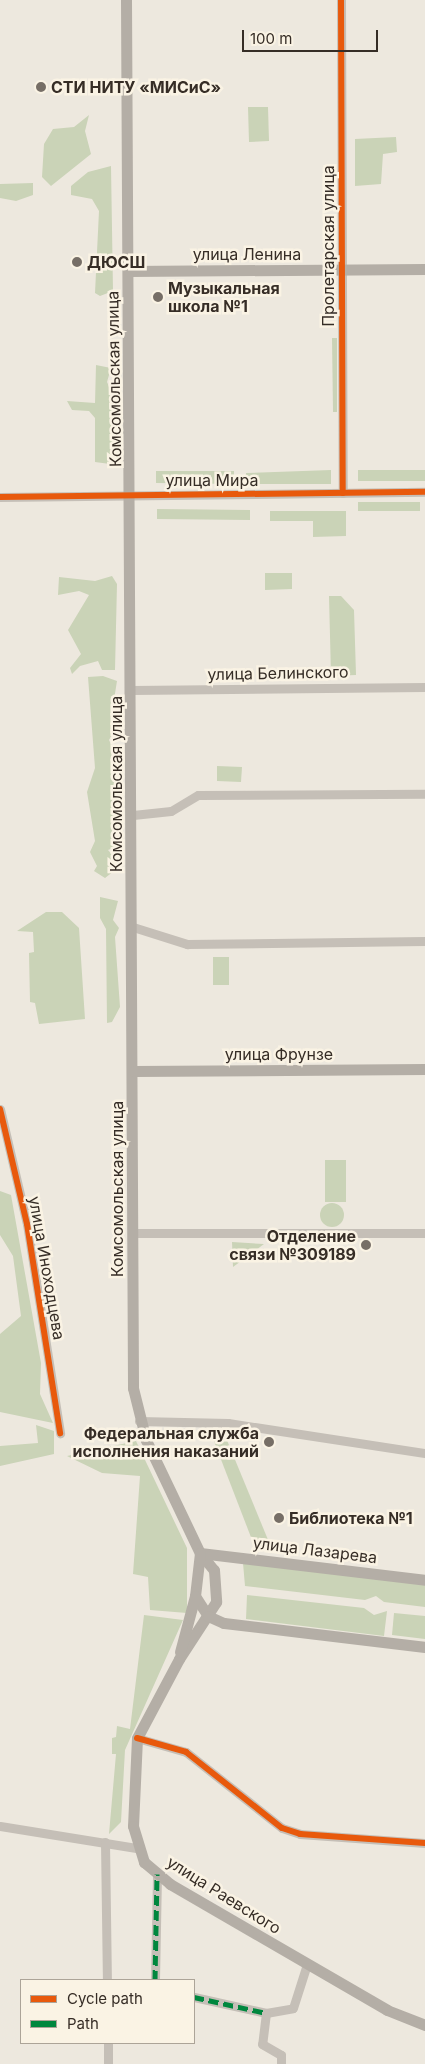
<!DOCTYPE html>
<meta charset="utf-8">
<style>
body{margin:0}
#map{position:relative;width:425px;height:2064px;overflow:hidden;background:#ede8de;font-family:Inter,sans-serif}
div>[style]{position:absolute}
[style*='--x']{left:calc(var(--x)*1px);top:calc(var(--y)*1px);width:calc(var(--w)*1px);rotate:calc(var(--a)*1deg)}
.green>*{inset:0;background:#cad3b7}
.round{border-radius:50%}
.minor>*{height:9px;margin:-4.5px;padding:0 4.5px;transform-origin:4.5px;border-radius:4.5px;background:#c5bfb7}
.major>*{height:11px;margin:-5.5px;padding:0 5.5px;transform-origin:5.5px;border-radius:5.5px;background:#b4aea6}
.quiet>*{height:5px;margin-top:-2.5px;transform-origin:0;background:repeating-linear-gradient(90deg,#00873e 0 10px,transparent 0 15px)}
.cycleway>*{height:6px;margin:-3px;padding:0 3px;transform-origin:3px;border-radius:3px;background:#e8590c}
.dots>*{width:14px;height:14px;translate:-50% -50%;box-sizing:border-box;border:2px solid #faf3e4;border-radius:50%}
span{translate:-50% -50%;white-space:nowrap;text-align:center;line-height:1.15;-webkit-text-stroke:5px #faf3e4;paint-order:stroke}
.poi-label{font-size:16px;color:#362d26;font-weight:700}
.left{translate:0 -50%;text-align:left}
.right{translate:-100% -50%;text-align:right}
.street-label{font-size:16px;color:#362d26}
.legend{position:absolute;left:20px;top:1979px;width:175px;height:65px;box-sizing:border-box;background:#faf3e4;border:1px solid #aca498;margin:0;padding:6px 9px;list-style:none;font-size:15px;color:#362d26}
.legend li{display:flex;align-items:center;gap:10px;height:25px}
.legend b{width:25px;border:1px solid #aca498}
.scale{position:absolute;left:242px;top:30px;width:136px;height:22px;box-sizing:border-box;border:2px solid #362d26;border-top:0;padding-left:6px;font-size:15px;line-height:18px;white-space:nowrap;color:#362d26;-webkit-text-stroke:4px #faf3e4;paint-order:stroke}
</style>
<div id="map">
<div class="green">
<div style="clip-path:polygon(248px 107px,268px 107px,269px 141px,249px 142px)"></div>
<div style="clip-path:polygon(89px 115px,85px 131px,91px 154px,51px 186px,42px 177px,44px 144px,53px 129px,74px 127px)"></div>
<div style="clip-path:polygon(396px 137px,397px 152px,383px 154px,381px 184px,355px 186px,355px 139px)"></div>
<div style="clip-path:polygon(111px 166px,113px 291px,100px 296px,95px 293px,99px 211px,92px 199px,71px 195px,71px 186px,88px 172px)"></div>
<div style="clip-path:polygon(33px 183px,33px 195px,16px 201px,0 198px,0 184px)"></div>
<div style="clip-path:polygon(332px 338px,337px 338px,337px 412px,333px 412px)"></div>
<div style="clip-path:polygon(96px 365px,111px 368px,107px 382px,113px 395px,115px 458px,110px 464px,95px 462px,95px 418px,89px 411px,72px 410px,67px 401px,95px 403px)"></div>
<div style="clip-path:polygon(331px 470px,331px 484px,246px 484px,246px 473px)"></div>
<div style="clip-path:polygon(358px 470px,425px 470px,425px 481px,358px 481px)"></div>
<div style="clip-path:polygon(156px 471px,234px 471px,234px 484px,156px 483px)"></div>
<div style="clip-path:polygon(358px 502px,420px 502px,420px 511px,358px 511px)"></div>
<div style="clip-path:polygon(157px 509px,250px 510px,250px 520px,157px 519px)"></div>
<div style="clip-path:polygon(270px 511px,346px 511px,346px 536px,313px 537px,313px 521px,270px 521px)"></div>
<div style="clip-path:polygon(265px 573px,292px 573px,292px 589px,265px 590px)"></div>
<div style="clip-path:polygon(112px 576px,117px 584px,115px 670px,102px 670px,98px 661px,80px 666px,72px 674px,70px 668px,81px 654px,68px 630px,89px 595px,79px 591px,58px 595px,59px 577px,95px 581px)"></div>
<div style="clip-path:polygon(329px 596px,341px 596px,354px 610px,356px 675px,331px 676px)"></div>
<div style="clip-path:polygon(103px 676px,117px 681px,111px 718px,117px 727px,109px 740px,117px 756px,118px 796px,122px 804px,116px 817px,118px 846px,108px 850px,115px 858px,114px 871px,105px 878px,94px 871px,97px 866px,90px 852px,95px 841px,87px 792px,95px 768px,88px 677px)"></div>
<div style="clip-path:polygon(217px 766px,242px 767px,241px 782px,217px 781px)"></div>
<div style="clip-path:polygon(100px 897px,118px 901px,113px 920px,119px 928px,115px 937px,120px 1007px,112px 1022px,107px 1023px,106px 929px,100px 918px)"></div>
<div style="clip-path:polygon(46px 912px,62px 912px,79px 928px,85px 1019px,39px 1024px,35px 1003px,30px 1002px,29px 953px,34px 952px,33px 932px,17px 931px)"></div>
<div style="clip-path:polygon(213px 957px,229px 957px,229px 985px,213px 985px)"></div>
<div style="clip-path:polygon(325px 1160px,346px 1160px,346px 1202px,325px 1202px)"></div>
<div style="clip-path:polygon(0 1191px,11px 1195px,41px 1363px,40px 1394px,53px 1423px,0 1412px,0 1334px,21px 1316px,13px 1256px,0 1235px)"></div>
<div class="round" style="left:320px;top:1203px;width:24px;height:24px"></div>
<div style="clip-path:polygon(232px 1242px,264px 1244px,233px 1267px)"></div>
<div style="clip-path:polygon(36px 1425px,54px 1431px,54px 1454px,0 1466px,0 1446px,38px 1443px)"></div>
<div style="clip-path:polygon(210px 1431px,224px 1433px,271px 1547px,254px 1545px)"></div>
<div style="clip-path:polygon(136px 1441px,187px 1548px,187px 1613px,150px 1610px,148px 1577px,133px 1574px,140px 1476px,102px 1473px,67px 1456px)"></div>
<div style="clip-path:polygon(243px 1563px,425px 1584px,425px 1607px,384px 1602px,376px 1596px,365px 1600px,245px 1586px)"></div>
<div style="clip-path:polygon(247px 1595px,364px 1608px,374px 1615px,387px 1611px,384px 1636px,246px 1619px)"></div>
<div style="clip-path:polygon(394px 1613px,425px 1616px,425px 1639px,392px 1635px)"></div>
<div style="clip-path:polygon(144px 1615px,183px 1620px,125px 1750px,121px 1822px,109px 1834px,116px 1754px,112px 1754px,112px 1738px,116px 1737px,117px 1726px,130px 1729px)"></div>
</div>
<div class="minor">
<div style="--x:341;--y:0;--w:493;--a:89.8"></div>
<div style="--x:0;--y:497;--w:425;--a:-0.7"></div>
<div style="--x:132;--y:690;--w:293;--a:-0.6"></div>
<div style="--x:133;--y:815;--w:38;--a:-6"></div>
<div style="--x:171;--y:811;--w:31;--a:-31"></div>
<div style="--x:198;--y:795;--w:227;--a:-0.3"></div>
<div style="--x:133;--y:927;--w:57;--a:17.5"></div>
<div style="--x:187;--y:944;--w:238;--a:-0.7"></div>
<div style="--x:0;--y:1109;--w:118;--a:76.8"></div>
<div style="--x:27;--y:1224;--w:212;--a:81"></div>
<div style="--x:134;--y:1233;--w:291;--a:0"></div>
<div style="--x:139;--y:1421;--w:89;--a:1.3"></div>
<div style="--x:228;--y:1423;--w:199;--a:8.7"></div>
<div style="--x:137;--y:1738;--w:51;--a:15.9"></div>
<div style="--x:186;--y:1752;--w:122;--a:38.4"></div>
<div style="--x:282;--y:1828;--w:19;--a:18"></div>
<div style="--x:300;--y:1834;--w:125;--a:4.1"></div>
<div style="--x:0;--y:1826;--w:138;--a:9.2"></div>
<div style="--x:105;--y:1842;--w:138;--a:89.2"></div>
<div style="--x:155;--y:1980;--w:106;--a:-88.9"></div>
<div style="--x:194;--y:1997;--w:74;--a:12.5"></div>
<div style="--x:266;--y:2013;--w:27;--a:-10"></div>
<div style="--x:293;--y:2008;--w:46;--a:-72.3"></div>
<div style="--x:266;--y:2013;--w:31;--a:97"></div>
<div style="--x:262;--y:2044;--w:22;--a:30"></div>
<div style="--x:281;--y:2055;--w:9;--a:90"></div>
<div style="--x:108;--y:2043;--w:21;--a:90"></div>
</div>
<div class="major">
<div style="--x:126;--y:0;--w:1388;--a:89.71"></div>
<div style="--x:133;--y:1388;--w:54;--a:76"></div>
<div style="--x:146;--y:1440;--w:125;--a:64.5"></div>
<div style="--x:200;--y:1553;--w:22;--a:51"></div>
<div style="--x:214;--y:1570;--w:32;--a:86"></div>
<div style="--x:216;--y:1602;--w:68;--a:123"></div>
<div style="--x:179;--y:1659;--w:89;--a:118"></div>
<div style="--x:137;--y:1738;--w:88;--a:92.6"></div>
<div style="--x:133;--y:1826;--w:38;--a:73"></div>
<div style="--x:144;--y:1862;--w:34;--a:40"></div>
<div style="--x:170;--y:1884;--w:251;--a:30.1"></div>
<div style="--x:387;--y:2010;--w:41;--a:21.5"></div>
<div style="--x:129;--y:271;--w:296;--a:-0.4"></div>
<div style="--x:134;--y:1071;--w:291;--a:-0.4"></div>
<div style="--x:200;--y:1553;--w:227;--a:6.8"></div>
<div style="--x:200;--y:1553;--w:43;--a:96.6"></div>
<div style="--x:195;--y:1596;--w:24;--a:57"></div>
<div style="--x:208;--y:1616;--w:17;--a:24"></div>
<div style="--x:224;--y:1623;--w:202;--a:6.8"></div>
<div style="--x:180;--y:1652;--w:58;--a:-75"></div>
</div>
<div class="quiet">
<div style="--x:155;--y:1980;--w:106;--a:-88.9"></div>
<div style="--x:194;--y:1997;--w:74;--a:12.5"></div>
</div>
<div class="cycleway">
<div style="--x:341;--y:0;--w:493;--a:89.8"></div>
<div style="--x:0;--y:497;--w:425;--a:-0.7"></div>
<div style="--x:0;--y:1109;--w:118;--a:76.8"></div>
<div style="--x:27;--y:1224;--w:212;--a:81"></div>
<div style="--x:137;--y:1738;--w:51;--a:15.9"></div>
<div style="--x:186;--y:1752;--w:122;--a:38.4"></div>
<div style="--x:282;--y:1828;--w:19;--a:18"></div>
<div style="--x:300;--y:1834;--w:125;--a:4.1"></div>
</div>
<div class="dots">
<div style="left:41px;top:87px;background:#766e66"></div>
<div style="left:77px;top:262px;background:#766e66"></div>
<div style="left:158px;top:297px;background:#766e66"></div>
<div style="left:366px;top:1245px;background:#766e66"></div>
<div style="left:269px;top:1442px;background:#766e66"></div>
<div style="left:279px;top:1518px;background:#766e66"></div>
</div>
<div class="poi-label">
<span class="left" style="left:51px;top:87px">СТИ НИТУ «МИСиС»</span>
<span class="left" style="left:87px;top:262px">ДЮСШ</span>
<span class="left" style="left:168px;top:297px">Музыкальная<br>школа №1</span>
<span class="right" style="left:356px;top:1245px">Отделение<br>связи №309189</span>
<span class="right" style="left:259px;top:1442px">Федеральная служба<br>исполнения наказаний</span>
<span class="left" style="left:289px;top:1518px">Библиотека №1</span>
</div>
<div class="street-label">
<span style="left:328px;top:246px;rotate:-90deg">Пролетарская улица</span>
<span style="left:247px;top:254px">улица Ленина</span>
<span style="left:114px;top:379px;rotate:-91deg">Комсомольская улица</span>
<span style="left:212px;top:480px">улица Мира</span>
<span style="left:278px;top:673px;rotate:-1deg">улица Белинского</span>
<span style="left:116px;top:784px;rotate:-90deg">Комсомольская улица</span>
<span style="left:279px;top:1054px">улица Фрунзе</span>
<span style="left:117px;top:1189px;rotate:-90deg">Комсомольская улица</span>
<span style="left:47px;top:1268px;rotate:80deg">улица Иноходцева</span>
<span style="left:315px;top:1550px;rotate:7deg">улица Лазарева</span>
<span style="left:224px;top:1895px;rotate:32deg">улица Раевского</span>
</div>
<ul class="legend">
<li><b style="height:6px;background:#e8590c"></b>Cycle path</li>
<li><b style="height:6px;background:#00873e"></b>Path</li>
</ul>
<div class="scale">100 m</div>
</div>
